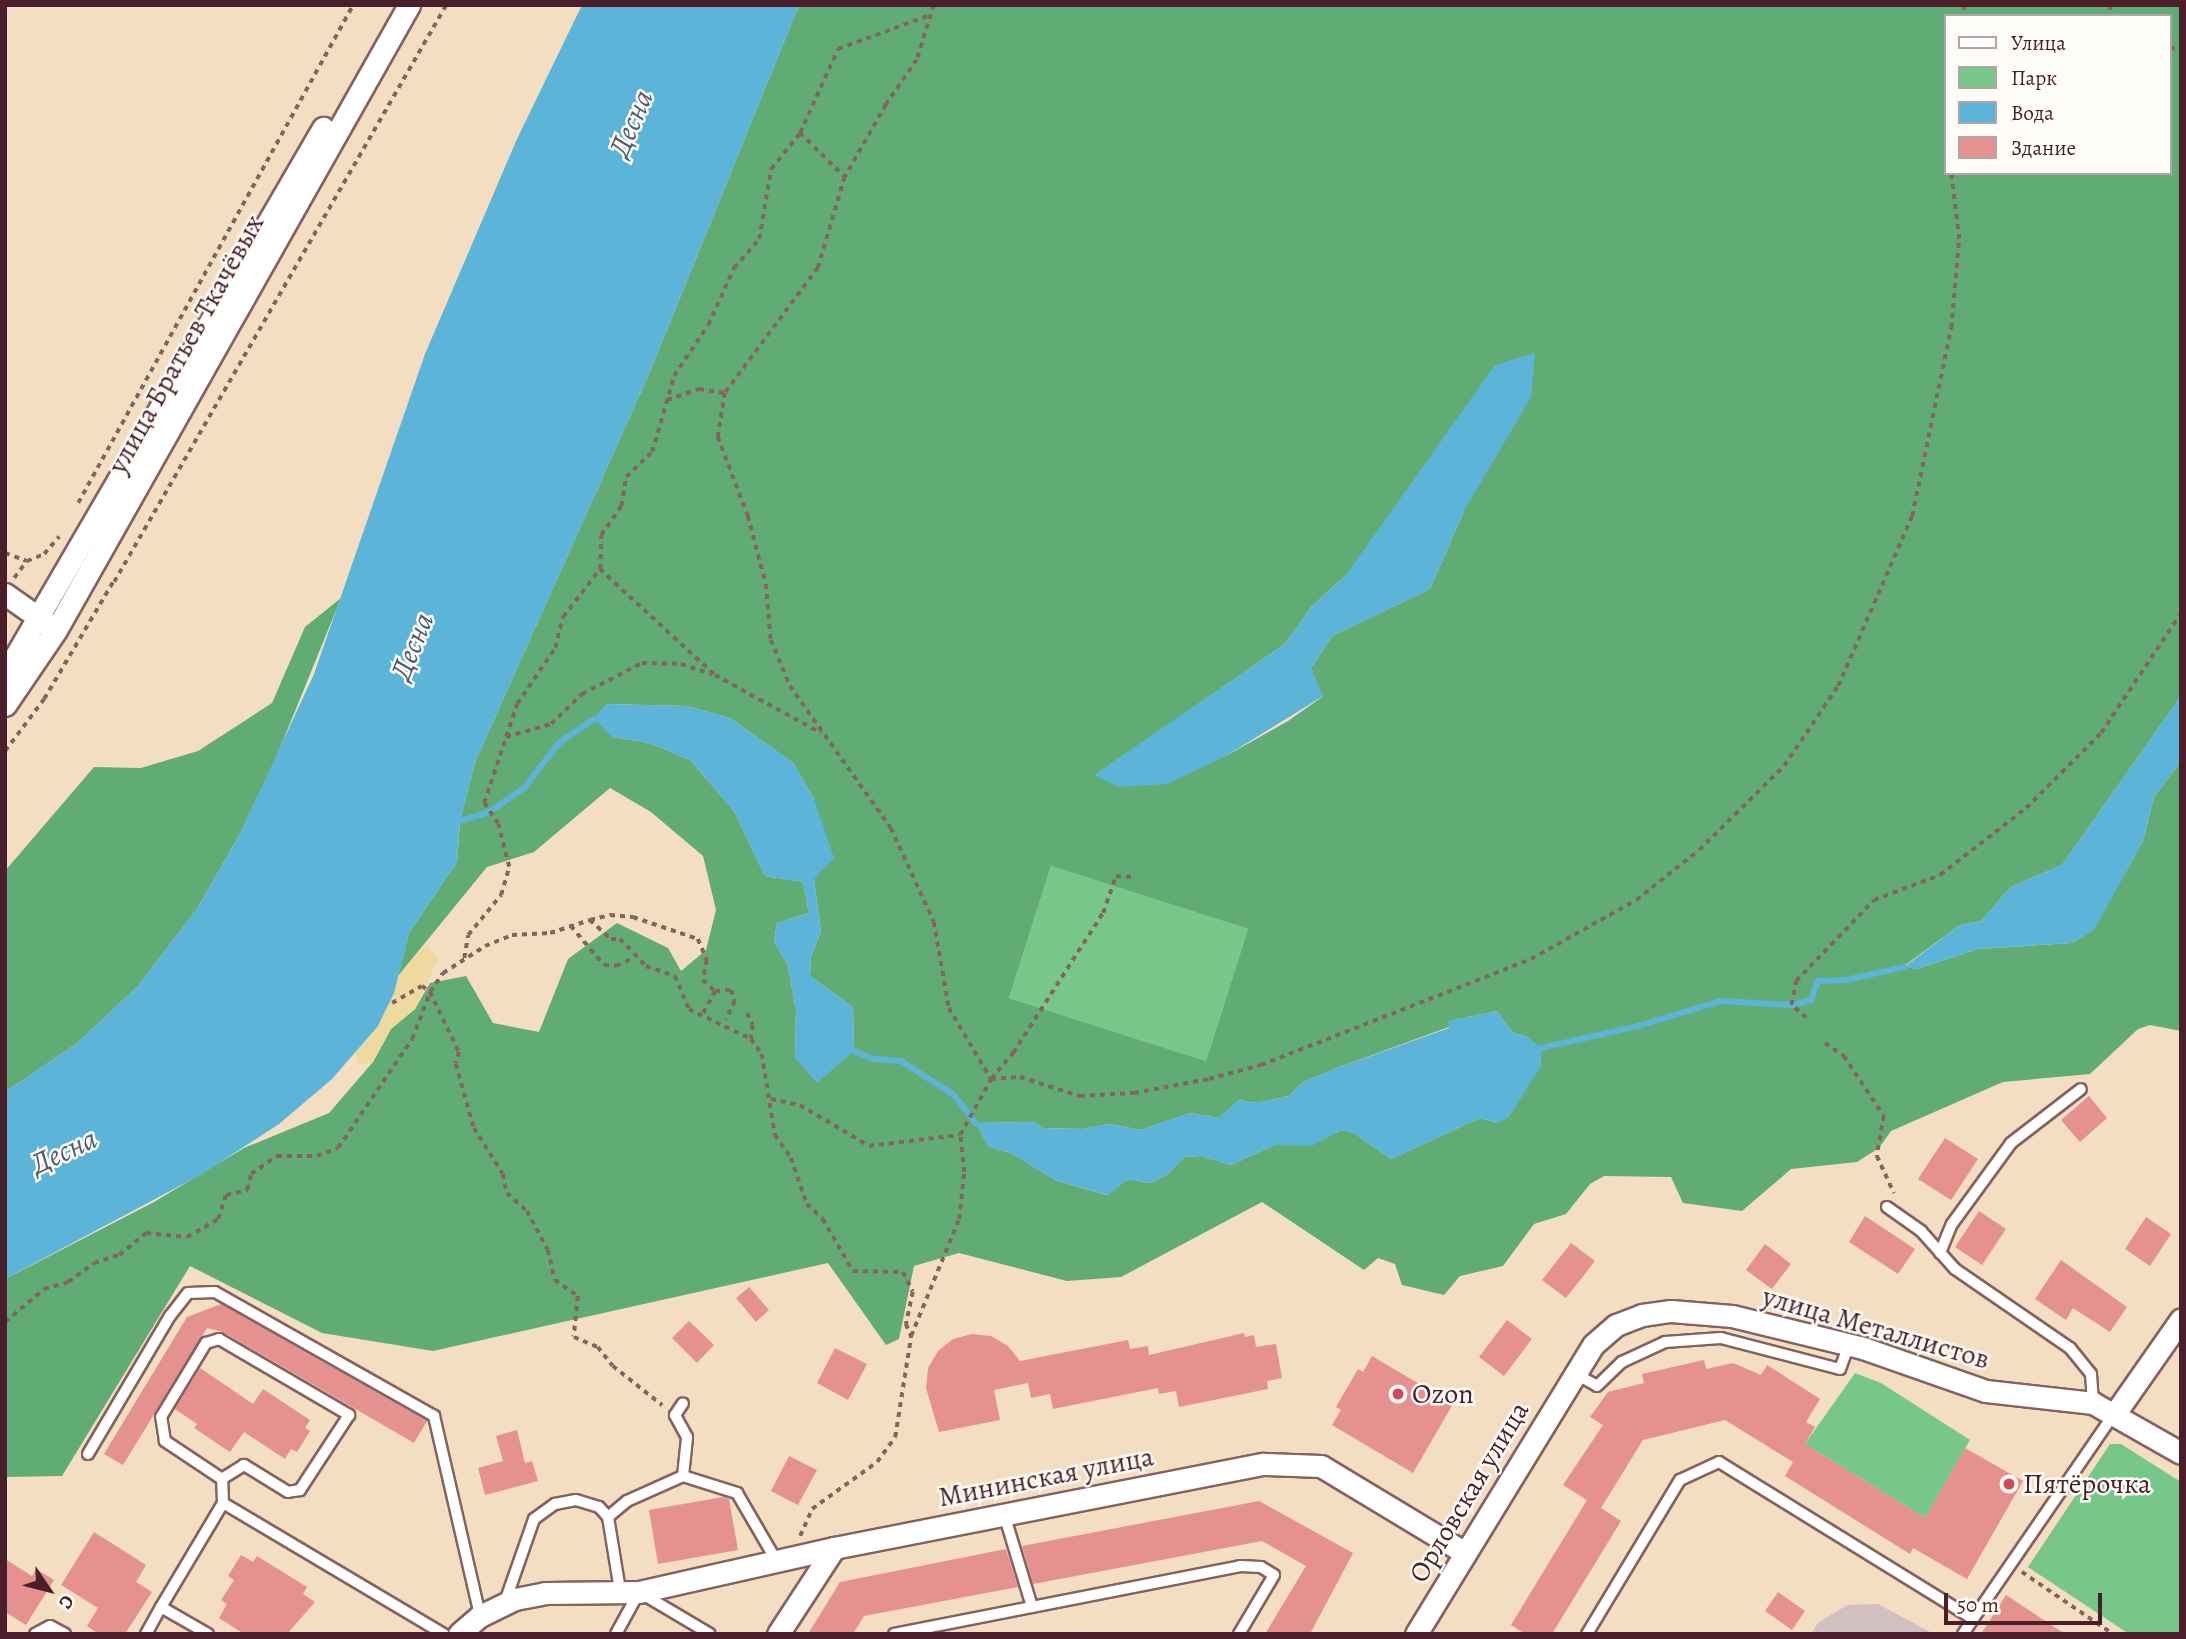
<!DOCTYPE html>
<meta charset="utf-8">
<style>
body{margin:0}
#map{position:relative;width:2186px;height:1639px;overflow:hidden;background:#f3dec2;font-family:Alegreya,serif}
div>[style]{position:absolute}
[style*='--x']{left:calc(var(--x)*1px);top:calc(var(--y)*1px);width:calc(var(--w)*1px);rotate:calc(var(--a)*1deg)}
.industrial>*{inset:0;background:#d2bfbf}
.green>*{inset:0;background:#77c788}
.forest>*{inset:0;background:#61ac74}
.sand>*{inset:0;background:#eeda9e}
.water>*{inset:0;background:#5cb4d9}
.stream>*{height:6px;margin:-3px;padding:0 3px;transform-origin:3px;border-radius:3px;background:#5cb4d9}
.building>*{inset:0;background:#e59190}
.path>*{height:3.5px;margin-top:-1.75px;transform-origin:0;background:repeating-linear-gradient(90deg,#856260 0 5px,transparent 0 10px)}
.roads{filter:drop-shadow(2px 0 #856260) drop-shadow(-2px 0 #856260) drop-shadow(0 2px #856260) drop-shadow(0 -2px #856260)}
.lane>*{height:10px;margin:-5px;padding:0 5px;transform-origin:5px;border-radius:5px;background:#fff}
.street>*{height:21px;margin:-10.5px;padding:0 10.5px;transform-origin:10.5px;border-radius:10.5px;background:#fff}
.dots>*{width:19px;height:19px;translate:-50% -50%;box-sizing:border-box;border:4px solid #fdfcf7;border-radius:50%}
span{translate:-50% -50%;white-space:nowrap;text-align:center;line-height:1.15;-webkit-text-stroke:5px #fdfcf7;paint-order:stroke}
.street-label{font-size:28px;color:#4a1f2b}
.poi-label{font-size:28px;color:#4a1f2b}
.left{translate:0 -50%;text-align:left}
.water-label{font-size:30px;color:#515b71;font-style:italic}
.frame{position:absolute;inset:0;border:7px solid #4a1f2b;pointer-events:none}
.legend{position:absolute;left:1944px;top:14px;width:228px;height:161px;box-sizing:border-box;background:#fdfcf7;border:2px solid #b5a4a5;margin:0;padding:9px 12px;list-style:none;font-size:21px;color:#4a1f2b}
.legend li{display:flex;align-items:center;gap:14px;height:35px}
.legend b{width:35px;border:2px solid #b5a4a5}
.north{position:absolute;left:14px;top:1555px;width:70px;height:70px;-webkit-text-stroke:5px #fdfcf7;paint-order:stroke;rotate:125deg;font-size:19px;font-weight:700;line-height:28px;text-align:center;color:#4a1f2b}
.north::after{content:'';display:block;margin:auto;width:24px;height:32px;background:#4a1f2b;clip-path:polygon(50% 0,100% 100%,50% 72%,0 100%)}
.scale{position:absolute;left:1944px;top:1593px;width:158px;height:32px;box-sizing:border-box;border:4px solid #4a1f2b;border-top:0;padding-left:9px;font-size:21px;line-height:24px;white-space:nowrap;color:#4a1f2b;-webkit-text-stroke:5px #fdfcf7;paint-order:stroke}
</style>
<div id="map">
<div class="industrial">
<div style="clip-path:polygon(1878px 1604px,1932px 1633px,1811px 1634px,1818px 1623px,1847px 1605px)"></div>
</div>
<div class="green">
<div style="clip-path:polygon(1051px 866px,1248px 929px,1206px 1061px,1009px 998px)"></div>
<div style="clip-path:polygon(1855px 1373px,1881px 1383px,1970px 1440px,1925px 1518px,1805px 1444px)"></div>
<div style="clip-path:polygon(2110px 1444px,2121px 1444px,2181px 1482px,2181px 1634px,2129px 1634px,2028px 1567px)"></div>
</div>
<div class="forest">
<div style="clip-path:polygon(evenodd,799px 5px,2181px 5px,2181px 696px,2062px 865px,2011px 887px,1981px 921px,1960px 925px,1904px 966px,1917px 969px,1978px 949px,2072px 943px,2093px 930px,2143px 841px,2154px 797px,2181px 761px,2181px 1031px,2150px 1025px,2138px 1029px,2090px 1074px,2003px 1082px,1891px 1131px,1879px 1148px,1857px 1162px,1791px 1169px,1742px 1211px,1683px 1203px,1671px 1177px,1604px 1176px,1590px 1184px,1566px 1214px,1534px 1224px,1503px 1266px,1460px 1276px,1444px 1295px,1402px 1285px,1395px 1264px,1378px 1258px,1364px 1270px,1262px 1202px,1121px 1277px,1067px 1281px,959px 1253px,914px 1266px,899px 1339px,886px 1345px,828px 1263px,433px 1351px,322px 1333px,190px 1266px,62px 1476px,5px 1477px,5px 1279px,154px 1202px,244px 1148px,329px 1113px,373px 1062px,391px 1029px,415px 1009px,430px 983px,466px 976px,493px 1023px,539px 1032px,568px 959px,617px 923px,668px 948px,681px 971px,706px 950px,716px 910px,703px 856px,651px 812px,610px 788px,534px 852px,487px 867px,398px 976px,409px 933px,457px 862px,460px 821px,475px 762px,649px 374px,799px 5px,1946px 16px,2170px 16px,2170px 173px,1946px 173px,1946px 16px,799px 5px,1464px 511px,1430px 589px,1332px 636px,1311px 668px,1322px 697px,1288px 721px,1226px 756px,1095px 775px,1285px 644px,1312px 606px,1346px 575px,1464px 511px,799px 5px,606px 704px,686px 706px,730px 718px,793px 763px,814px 799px,814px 879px,821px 931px,811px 957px,810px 976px,853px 1007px,854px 1051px,795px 1058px,796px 1011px,788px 966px,774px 941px,777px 923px,809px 913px,803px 882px,765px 876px,734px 811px,690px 760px,649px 743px,612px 737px,606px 704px,799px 5px,1051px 866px,1248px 929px,1206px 1061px,1009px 998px,1051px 866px,799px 5px,1497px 1011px,1512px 1032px,1528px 1037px,1497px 1123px,1480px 1118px,1391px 1159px,1354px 1133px,1341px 1130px,1312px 1145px,1274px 1145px,1231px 1165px,1201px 1156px,1184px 1157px,1168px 1174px,1150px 1183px,1128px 1179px,1107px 1195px,1055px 1180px,1013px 1154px,988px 1146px,976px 1123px,1033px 1122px,1042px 1128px,1082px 1129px,1109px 1124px,1141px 1130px,1190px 1113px,1219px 1118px,1239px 1100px,1257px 1103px,1289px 1096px,1302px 1083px,1334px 1069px,1449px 1027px,1449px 1021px,1497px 1011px)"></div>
<div style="clip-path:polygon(341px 598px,278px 753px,241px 832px,197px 909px,138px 986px,76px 1044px,5px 1092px,5px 871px,94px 767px,141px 768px,198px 751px,272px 703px,305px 627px)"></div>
</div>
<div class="sand">
<div style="clip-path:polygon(427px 944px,438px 959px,415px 1009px,391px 1029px,373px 1062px,359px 1065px,355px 1053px,378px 1026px,398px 976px)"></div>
</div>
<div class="water">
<div style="clip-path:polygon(582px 5px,799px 5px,649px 374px,475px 762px,460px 821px,457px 862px,409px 933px,394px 993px,378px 1026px,332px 1079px,279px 1124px,202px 1174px,5px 1279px,5px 1092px,76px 1044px,138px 986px,197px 909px,241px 832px,314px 674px,425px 354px,517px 139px)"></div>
<div style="clip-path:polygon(1535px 353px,1531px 397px,1464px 511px,1430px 589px,1332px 636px,1311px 668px,1323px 696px,1226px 756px,1167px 784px,1119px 787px,1094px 775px,1285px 644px,1312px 606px,1346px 575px,1495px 365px)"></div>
<div style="clip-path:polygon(2181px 696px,2181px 761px,2154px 797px,2143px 841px,2094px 930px,2072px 943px,1978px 949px,1917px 969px,1904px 967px,1960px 925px,1981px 921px,2011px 887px,2062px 865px)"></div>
<div style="clip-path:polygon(606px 704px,686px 706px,730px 718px,793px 763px,814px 799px,834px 858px,814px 879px,821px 931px,811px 957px,810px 976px,853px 1007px,854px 1051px,817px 1083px,795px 1058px,796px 1011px,788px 966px,774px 941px,777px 923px,809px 913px,803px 882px,765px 876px,734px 811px,690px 760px,649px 743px,612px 737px,594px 719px)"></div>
<div style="clip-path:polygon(1497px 1011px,1512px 1032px,1528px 1037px,1541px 1048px,1541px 1066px,1509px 1117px,1497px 1123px,1480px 1118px,1391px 1159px,1354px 1133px,1341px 1130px,1311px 1146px,1274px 1145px,1231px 1165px,1201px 1156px,1184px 1157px,1168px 1174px,1150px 1183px,1128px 1179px,1108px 1195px,1055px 1180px,1013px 1154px,988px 1146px,976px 1123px,1033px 1122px,1042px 1128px,1081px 1129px,1109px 1124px,1141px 1130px,1190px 1113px,1219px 1118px,1239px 1100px,1257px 1103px,1289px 1096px,1302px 1083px,1334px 1069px,1449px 1028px,1448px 1021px)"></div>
</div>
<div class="stream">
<div style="--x:460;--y:821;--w:30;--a:-17"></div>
<div style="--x:489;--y:812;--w:42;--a:-34.4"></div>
<div style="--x:524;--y:788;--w:57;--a:-52.1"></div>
<div style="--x:559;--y:743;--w:42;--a:-34.4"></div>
<div style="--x:1541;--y:1048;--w:99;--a:-12.8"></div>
<div style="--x:1638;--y:1026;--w:87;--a:-16.8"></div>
<div style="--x:1721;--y:1001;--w:70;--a:3.3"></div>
<div style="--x:1791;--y:1005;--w:21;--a:-14"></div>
<div style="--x:1811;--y:1000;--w:20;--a:-70"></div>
<div style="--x:1818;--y:981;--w:28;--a:-2"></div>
<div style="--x:1846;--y:980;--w:59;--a:-12.6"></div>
<div style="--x:854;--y:1051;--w:21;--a:23"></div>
<div style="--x:873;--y:1059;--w:28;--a:4"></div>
<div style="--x:901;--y:1061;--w:63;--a:32.7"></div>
<div style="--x:954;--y:1095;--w:36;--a:52"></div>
</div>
<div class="building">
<div style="clip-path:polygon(2089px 1096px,2107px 1118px,2080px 1142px,2061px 1120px)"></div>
<div style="clip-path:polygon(1945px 1138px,1978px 1159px,1951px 1200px,1918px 1179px)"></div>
<div style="clip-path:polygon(1979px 1211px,2006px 1229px,1982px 1265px,1955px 1247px)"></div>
<div style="clip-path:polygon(1865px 1216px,1915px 1249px,1898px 1274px,1849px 1242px)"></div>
<div style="clip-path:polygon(2146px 1217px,2171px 1234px,2150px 1266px,2125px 1249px)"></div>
<div style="clip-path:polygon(1571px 1243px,1595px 1261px,1566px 1298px,1542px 1280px)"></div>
<div style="clip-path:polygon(1765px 1244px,1791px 1264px,1772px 1289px,1746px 1270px)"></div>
<div style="clip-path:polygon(2061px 1260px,2127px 1307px,2110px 1332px,2073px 1308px,2066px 1320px,2035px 1299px)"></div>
<div style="clip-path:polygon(749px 1287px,769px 1310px,756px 1322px,736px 1298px)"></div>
<div style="clip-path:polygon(221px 1304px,427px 1421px,414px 1443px,223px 1332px,207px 1328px,123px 1465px,104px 1454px,187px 1317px)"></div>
<div style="clip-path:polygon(1507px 1320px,1532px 1339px,1504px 1376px,1479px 1357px)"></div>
<div style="clip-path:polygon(689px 1321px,714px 1345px,697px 1363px,672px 1338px)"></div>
<div style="clip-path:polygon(1244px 1333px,1245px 1337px,1254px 1335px,1256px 1347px,1276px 1344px,1282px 1378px,1267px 1381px,1268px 1389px,1179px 1407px,1176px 1391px,1159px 1394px,1158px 1388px,1053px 1409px,1050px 1394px,1031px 1398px,1028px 1383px,994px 1390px,1000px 1420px,939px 1432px,926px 1388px,928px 1368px,938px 1351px,953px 1339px,972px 1334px,991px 1336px,1008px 1346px,1020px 1361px,1128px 1340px,1130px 1349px,1148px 1346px,1149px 1355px)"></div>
<div style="clip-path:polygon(835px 1348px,867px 1364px,848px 1400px,817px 1383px)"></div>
<div style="clip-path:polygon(1372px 1356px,1453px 1404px,1413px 1473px,1332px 1425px,1341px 1410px,1336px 1407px,1358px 1369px,1363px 1372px)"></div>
<div style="clip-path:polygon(1704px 1360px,1706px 1369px,1733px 1363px,1761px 1375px,1767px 1365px,1820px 1399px,1806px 1422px,1815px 1427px,1805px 1444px,1925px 1518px,1965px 1448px,2023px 1481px,1967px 1579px,1913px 1548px,1910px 1554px,1785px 1476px,1793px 1462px,1725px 1420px,1643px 1440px,1601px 1508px,1621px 1521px,1552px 1634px,1525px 1634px,1511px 1625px,1587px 1500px,1563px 1485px,1603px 1425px,1590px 1417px,1608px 1392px,1644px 1383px,1642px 1374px)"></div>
<div style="clip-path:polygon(200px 1368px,253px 1404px,263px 1389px,310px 1420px,305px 1428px,310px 1431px,297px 1452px,291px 1449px,285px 1459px,244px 1432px,230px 1452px,194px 1428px,197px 1424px,175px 1409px)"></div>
<div style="clip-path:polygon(517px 1430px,525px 1463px,532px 1461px,538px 1481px,485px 1495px,478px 1468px,503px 1461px,496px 1436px)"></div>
<div style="clip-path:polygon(789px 1456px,817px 1470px,798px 1505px,771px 1491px)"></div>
<div style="clip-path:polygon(723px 1497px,729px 1499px,738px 1550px,658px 1564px,649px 1510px)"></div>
<div style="clip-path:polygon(1259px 1501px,1353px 1553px,1310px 1634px,1265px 1634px,1306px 1566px,1262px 1541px,1033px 1584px,1022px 1546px)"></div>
<div style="clip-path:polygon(94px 1532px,146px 1565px,136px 1582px,152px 1592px,125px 1634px,99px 1634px,87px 1626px,98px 1608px,61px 1585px)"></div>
<div style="clip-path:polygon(1006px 1549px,1018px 1587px,864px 1616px,853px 1634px,808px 1634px,840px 1582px)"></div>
<div style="clip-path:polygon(241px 1555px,253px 1562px,257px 1556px,307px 1587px,303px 1594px,315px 1602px,287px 1634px,244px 1634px,219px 1618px,227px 1604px,221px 1600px,234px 1580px,228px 1576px)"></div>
<div style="clip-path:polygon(5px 1559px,32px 1576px,36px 1569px,54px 1580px,26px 1625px,5px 1612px)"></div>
<div style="clip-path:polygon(1778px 1592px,1805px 1611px,1792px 1630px,1765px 1611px)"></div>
<div style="clip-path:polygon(2006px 1595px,2065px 1634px,1981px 1634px)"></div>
</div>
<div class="path">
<div style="--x:934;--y:5;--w:58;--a:107.2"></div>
<div style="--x:917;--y:60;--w:55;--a:124.6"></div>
<div style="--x:886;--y:105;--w:83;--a:119.7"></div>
<div style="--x:845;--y:177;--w:95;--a:106.5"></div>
<div style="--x:818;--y:268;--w:156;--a:126.6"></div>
<div style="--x:725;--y:393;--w:45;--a:99"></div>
<div style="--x:718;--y:437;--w:85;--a:69.2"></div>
<div style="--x:748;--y:516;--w:70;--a:75.2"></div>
<div style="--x:766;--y:584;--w:56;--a:84.9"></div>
<div style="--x:771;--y:640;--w:50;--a:67.6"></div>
<div style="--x:790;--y:686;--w:174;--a:54.6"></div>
<div style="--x:891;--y:828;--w:103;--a:65.4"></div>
<div style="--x:934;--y:922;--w:87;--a:80.1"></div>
<div style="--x:949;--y:1008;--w:82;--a:59.4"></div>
<div style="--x:991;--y:1079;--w:34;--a:-50"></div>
<div style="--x:1013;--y:1053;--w:166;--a:-57.3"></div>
<div style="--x:1103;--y:913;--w:39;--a:-71"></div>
<div style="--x:1116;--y:876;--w:18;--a:3"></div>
<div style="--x:1964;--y:5;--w:11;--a:90"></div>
<div style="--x:2110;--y:5;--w:11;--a:80"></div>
<div style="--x:2170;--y:48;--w:11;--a:5"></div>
<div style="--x:800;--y:133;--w:63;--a:44.4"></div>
<div style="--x:667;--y:400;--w:34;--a:-19"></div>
<div style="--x:699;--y:389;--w:26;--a:9"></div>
<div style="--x:78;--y:503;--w:569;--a:-61.09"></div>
<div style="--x:5;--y:553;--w:23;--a:20"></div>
<div style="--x:600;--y:569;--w:156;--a:42.7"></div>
<div style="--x:715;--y:675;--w:121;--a:28.7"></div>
<div style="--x:14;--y:578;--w:21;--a:-53"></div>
<div style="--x:27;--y:561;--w:18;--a:-22"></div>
<div style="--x:44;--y:554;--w:23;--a:-49"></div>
<div style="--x:114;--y:582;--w:666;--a:-60.08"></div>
<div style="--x:506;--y:737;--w:47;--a:-16.1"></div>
<div style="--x:551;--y:724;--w:43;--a:-44.1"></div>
<div style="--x:582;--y:694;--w:68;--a:-27.3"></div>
<div style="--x:642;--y:663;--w:39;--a:1"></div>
<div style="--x:681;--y:664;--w:33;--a:18"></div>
<div style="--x:5;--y:751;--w:65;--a:-53.1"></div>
<div style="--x:44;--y:699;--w:136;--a:-59.5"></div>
<div style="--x:590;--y:920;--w:21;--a:-14"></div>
<div style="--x:610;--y:915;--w:23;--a:5"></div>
<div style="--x:633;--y:917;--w:69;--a:18.7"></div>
<div style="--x:698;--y:939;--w:23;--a:67"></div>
<div style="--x:707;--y:960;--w:20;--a:101"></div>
<div style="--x:703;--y:980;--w:16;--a:43"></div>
<div style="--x:571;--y:926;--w:51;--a:49.8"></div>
<div style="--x:604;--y:965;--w:12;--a:5"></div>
<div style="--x:616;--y:966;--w:19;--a:-25"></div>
<div style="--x:464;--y:958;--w:23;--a:-80"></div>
<div style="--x:468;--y:935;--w:52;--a:-50.5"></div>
<div style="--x:501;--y:895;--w:29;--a:-74"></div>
<div style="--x:509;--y:867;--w:44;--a:-104.3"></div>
<div style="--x:498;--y:824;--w:25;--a:-124"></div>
<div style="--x:484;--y:803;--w:104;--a:-71.6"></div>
<div style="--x:517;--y:704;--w:68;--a:-55.8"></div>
<div style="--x:555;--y:648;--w:32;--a:-76"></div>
<div style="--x:563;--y:617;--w:61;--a:-52.4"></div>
<div style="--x:600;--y:569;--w:34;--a:-88"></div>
<div style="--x:601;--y:535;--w:35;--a:-55"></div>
<div style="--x:621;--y:506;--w:29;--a:-80"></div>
<div style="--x:626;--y:477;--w:36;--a:-44"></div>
<div style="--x:652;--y:452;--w:79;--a:-73.9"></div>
<div style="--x:674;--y:376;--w:61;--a:-56.3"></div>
<div style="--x:708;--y:325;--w:63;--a:-65.5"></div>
<div style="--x:734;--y:268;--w:38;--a:-49"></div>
<div style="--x:759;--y:239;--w:71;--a:-80.3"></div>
<div style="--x:771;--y:169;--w:46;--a:-51.1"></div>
<div style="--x:800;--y:133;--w:92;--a:-65.7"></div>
<div style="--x:838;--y:49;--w:95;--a:-20.3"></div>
<div style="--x:392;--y:1003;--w:34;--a:-30"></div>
<div style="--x:422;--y:986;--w:10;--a:37"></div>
<div style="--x:430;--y:992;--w:67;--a:64.2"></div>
<div style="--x:459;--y:1052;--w:12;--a:104"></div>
<div style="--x:456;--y:1064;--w:66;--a:74.3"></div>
<div style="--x:474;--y:1128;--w:54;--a:57.8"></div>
<div style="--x:503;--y:1174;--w:19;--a:78"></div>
<div style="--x:507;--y:1193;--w:27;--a:42"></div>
<div style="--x:527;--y:1211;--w:44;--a:61.7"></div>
<div style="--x:548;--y:1250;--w:31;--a:77"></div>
<div style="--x:555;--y:1280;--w:28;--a:35"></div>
<div style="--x:578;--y:1296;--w:41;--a:95.6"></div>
<div style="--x:574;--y:1337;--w:26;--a:23"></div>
<div style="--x:598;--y:1347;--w:24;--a:52"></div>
<div style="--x:613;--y:1366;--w:63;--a:38.5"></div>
<div style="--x:703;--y:1013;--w:25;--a:-61"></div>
<div style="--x:715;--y:991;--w:16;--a:-4"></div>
<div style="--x:731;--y:990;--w:12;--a:70"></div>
<div style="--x:735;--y:1001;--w:21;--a:115"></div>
<div style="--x:747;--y:1013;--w:13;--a:63"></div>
<div style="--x:753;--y:1025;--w:14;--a:98"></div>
<div style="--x:1806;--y:1018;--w:20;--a:-139"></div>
<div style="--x:1791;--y:1005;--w:25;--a:-78"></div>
<div style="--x:1796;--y:981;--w:112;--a:-46.1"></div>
<div style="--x:1874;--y:900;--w:71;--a:-20.7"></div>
<div style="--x:1940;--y:875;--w:109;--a:-37.9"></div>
<div style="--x:2026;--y:808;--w:106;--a:-45"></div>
<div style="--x:2101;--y:733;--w:144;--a:-56.3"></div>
<div style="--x:1825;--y:1043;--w:23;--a:34"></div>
<div style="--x:1844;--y:1056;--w:72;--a:56.3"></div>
<div style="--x:1884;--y:1116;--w:41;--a:99.9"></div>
<div style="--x:1877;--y:1156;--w:41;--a:65.3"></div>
<div style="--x:771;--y:1099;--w:30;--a:12"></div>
<div style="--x:800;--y:1105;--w:80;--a:30.7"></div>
<div style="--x:869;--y:1146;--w:91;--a:-7"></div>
<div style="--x:5;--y:1322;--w:51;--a:-40.2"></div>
<div style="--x:44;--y:1289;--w:25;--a:-16"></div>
<div style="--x:68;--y:1282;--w:32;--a:-36"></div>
<div style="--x:94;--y:1263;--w:26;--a:-18"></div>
<div style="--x:119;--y:1255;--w:35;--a:-39"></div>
<div style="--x:146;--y:1233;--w:41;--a:5.6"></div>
<div style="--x:187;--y:1237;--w:36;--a:-30"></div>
<div style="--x:218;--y:1219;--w:25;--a:-72"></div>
<div style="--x:226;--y:1195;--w:22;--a:-13"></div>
<div style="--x:247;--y:1190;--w:16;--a:-76"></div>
<div style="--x:251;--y:1174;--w:32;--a:-35"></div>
<div style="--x:277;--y:1156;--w:40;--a:0"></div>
<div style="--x:317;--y:1156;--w:22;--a:-21"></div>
<div style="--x:338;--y:1148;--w:132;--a:-55.8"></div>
<div style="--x:412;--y:1039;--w:50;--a:-69"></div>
<div style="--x:430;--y:992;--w:23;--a:-56"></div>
<div style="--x:443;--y:973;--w:50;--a:-32.7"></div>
<div style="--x:485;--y:946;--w:29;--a:-22"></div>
<div style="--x:512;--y:935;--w:38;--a:-3"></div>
<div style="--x:550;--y:933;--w:42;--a:-18"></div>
<div style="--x:590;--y:920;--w:28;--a:42"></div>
<div style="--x:611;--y:939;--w:9;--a:0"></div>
<div style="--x:620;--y:939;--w:37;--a:46"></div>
<div style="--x:646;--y:966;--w:31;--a:19"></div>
<div style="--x:675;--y:976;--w:36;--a:67"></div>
<div style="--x:689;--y:1009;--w:69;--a:25.8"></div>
<div style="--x:751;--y:1039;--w:19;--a:54"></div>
<div style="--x:762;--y:1054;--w:82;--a:80.9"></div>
<div style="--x:775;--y:1135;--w:28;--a:55"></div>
<div style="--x:791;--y:1158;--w:49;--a:70.8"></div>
<div style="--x:807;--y:1204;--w:22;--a:43"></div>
<div style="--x:823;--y:1219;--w:60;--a:60"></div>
<div style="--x:853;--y:1271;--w:50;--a:1.1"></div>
<div style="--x:903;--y:1272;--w:22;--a:63"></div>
<div style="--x:913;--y:1292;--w:33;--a:102"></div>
<div style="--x:906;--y:1324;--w:13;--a:67"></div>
<div style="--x:800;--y:1536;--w:30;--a:-66"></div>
<div style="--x:812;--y:1509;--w:80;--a:-35.9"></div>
<div style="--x:877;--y:1462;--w:31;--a:-54"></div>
<div style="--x:895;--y:1437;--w:102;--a:-81"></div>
<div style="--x:911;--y:1336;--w:126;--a:-67.7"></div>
<div style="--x:959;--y:1219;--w:47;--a:-83.9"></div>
<div style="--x:964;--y:1172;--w:37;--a:-96"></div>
<div style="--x:960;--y:1135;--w:64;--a:-61"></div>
<div style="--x:991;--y:1079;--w:29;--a:-4"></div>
<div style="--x:1020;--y:1077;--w:63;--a:17.6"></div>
<div style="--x:1080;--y:1096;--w:54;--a:-3.2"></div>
<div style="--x:1134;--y:1093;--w:76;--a:-10.6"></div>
<div style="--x:1209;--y:1079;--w:54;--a:-15.1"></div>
<div style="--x:1261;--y:1065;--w:290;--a:-21.4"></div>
<div style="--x:1531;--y:959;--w:120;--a:-29.3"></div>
<div style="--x:1636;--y:900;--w:80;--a:-38.4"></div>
<div style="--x:1699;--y:850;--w:120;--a:-44.7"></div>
<div style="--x:1784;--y:766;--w:97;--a:-56"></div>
<div style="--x:1838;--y:686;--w:185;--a:-66.5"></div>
<div style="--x:1912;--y:516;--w:192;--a:-78.3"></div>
<div style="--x:1951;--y:328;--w:89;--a:-84.9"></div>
<div style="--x:1959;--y:239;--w:66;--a:-96.9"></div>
<div style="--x:2022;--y:1572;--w:110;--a:34.3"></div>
</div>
<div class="roads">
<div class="lane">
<div style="--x:1887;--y:1207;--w:42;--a:35.2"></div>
<div style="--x:1921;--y:1231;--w:51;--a:48.2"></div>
<div style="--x:1955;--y:1269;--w:140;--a:34.5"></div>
<div style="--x:2070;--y:1348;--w:33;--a:51"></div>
<div style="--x:2091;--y:1374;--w:29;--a:86"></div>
<div style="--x:1940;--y:1253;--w:31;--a:-68"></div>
<div style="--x:1952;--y:1224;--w:100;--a:-53.9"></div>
<div style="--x:2011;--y:1143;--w:88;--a:-37.6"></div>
<div style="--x:219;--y:1339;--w:151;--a:30.3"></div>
<div style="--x:349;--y:1415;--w:90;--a:123.2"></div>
<div style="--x:300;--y:1490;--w:12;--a:171"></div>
<div style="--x:288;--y:1492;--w:52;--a:-148.5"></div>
<div style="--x:244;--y:1465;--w:26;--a:148"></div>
<div style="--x:222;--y:1479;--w:69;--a:-146.3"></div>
<div style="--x:165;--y:1441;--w:24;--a:-99"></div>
<div style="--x:161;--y:1417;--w:87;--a:-58.7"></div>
<div style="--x:206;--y:1343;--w:14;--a:-17"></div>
<div style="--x:1574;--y:1373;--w:26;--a:29"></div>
<div style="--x:1597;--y:1386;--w:35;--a:-44"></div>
<div style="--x:1622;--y:1362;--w:47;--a:-24.9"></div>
<div style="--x:1665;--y:1342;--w:56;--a:-4.1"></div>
<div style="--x:1721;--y:1338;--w:123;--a:14.6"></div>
<div style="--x:1840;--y:1369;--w:27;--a:-70"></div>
<div style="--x:88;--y:1454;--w:161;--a:-59.3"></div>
<div style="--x:170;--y:1316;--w:29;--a:-52"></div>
<div style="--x:188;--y:1293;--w:27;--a:-2"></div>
<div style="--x:215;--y:1292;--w:252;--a:29.5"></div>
<div style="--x:434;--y:1416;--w:205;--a:77"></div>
<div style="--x:683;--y:1476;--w:57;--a:17.5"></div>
<div style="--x:737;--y:1493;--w:78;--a:59.8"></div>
<div style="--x:223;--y:1503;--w:257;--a:30.7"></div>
<div style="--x:1004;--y:1514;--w:97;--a:73.2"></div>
<div style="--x:608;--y:1517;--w:25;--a:-40"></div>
<div style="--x:627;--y:1501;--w:61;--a:-24.1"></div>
<div style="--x:683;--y:1476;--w:39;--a:-84"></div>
<div style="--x:687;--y:1437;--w:25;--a:-119"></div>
<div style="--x:675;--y:1415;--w:14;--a:-56"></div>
<div style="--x:505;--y:1602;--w:88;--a:-70.7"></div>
<div style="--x:534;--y:1519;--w:26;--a:-36"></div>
<div style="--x:555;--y:1504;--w:21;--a:-11"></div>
<div style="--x:576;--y:1500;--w:24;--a:17"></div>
<div style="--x:599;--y:1507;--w:13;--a:48"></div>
<div style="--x:608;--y:1517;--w:74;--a:80.7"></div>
<div style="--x:35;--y:1634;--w:17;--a:-28"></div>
<div style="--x:50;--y:1626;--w:17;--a:28"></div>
<div style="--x:146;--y:1634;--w:31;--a:-61"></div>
<div style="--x:208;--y:1634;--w:54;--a:-150.1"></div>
<div style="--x:161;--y:1607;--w:121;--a:-59.2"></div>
<div style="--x:223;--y:1503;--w:24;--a:-92"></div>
<div style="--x:616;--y:1634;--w:48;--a:-61.3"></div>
<div style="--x:639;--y:1592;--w:82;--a:30.6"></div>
<div style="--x:894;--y:1634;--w:353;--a:-11.1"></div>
<div style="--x:1240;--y:1566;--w:21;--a:3"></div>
<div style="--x:1261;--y:1567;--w:15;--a:32"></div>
<div style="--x:1274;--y:1575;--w:69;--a:120.7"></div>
<div style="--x:1587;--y:1634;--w:180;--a:-58.9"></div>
<div style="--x:1680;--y:1480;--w:43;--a:-24.8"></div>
<div style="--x:1719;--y:1462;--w:299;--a:31.7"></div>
<div style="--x:1973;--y:1619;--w:249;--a:-55.5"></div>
<div style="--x:1963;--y:1634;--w:18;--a:-56"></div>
</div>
<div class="street">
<div style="--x:5;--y:594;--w:57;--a:35.1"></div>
<div style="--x:5;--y:674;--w:632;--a:-59.78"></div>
<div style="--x:5;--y:705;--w:91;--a:-55.8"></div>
<div style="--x:56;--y:630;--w:718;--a:-60.54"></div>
<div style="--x:2116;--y:1412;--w:113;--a:-55"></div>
<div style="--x:459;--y:1634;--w:28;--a:-41"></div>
<div style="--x:480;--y:1616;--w:39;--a:-26"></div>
<div style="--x:515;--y:1599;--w:31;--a:-11"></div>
<div style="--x:545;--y:1593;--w:94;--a:-0.6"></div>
<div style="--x:639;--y:1592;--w:200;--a:-12.7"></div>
<div style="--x:834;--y:1548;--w:438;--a:-11.1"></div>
<div style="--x:1264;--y:1464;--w:57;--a:2"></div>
<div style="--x:1321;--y:1466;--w:168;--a:31.1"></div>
<div style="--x:778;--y:1634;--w:103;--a:-56.9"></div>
<div style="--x:1416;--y:1634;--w:340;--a:-58.5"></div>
<div style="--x:1594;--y:1344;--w:29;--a:-41"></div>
<div style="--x:1616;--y:1325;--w:28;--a:-21"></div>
<div style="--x:1642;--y:1315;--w:29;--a:-8"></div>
<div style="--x:1671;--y:1311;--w:61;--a:4.7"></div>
<div style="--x:1732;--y:1316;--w:135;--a:13.7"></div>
<div style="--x:1863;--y:1348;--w:130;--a:19.3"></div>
<div style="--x:1986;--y:1391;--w:108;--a:6.4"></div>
<div style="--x:2093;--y:1403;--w:101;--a:29.6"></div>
</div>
</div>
<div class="dots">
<div style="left:1398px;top:1394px;background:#d1495b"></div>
<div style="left:2009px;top:1484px;background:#d1495b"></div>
</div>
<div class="street-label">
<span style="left:186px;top:344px;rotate:-61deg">улица Братьев Ткачёвых</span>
<span style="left:1876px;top:1328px;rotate:16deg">улица Металлистов</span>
<span style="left:1046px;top:1477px;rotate:-11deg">Мининская улица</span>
<span style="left:1469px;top:1492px;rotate:-59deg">Орловская улица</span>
</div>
<div class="poi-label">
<span class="left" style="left:1412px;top:1394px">Ozon</span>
<span class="left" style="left:2023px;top:1484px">Пятёрочка</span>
</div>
<div class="water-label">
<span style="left:631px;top:123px;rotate:-67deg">Десна</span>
<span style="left:412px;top:646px;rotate:-68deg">Десна</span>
<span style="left:64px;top:1151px;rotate:-25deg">Десна</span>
</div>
<div class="frame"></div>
<ul class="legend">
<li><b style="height:9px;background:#fff"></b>Улица</li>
<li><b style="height:19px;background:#77c788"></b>Парк</li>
<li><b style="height:19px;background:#5cb4d9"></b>Вода</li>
<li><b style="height:19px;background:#e59190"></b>Здание</li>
</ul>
<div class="north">С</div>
<div class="scale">50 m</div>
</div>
